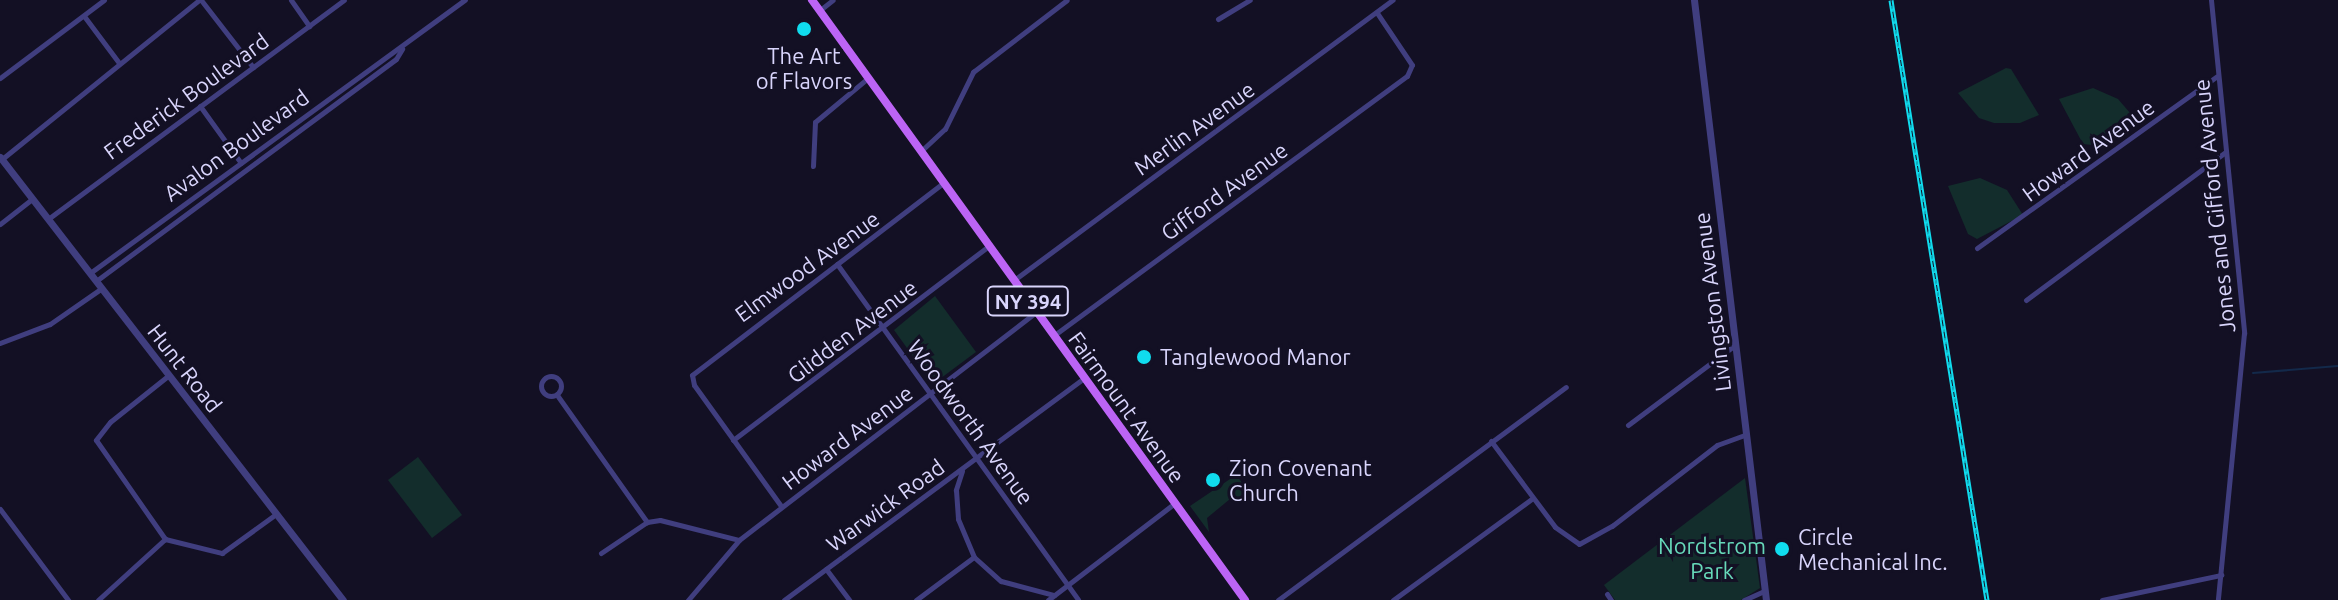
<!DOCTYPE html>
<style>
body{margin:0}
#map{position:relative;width:2338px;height:600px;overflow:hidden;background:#131024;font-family:Ubuntu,sans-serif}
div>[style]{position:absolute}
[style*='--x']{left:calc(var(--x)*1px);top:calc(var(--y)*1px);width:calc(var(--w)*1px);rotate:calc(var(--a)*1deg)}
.green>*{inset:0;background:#132d2c}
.stream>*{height:2px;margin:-1px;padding:0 1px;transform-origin:1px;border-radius:1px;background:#13294a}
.minor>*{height:5px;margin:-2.5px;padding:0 2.5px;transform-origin:2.5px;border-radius:2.5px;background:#403e7f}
.minor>.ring{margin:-2.5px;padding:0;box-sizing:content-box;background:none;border:5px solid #403e7f;border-radius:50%}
.tertiary>*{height:7px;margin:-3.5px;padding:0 3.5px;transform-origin:3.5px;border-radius:3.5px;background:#403e7f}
.primary>*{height:8px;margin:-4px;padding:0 4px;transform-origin:4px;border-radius:4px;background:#bc64f5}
.rail>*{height:5px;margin-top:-2.5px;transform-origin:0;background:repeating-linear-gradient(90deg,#131024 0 6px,#10dcee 0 12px);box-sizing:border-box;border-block:2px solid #10dcee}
.dots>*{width:22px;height:22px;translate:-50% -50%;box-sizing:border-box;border:4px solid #131024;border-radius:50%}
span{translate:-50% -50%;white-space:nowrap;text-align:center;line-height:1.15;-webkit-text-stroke:6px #131024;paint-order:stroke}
.shield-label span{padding:2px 6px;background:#131024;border:2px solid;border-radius:6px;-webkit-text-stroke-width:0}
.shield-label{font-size:20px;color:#d9d5fc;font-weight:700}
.poi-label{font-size:22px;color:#d9d5fc}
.left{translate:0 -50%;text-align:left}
.street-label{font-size:22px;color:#d9d5fc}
.park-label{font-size:22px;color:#66d8b9}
</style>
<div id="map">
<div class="green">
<div style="clip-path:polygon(2006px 68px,2011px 69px,2039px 115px,2020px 123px,1994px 123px,1979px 118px,1958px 93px)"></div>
<div style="clip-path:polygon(2093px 88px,2118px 99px,2137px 121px,2092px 145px,2083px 144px,2059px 99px)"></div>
<div style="clip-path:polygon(1980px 178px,2007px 190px,2023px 215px,1977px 239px,1968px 234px,1948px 186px)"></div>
<div style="clip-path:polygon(935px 296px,976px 352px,933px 384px,894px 330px)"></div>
<div style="clip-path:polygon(418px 457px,462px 515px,432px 538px,388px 480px)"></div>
<div style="clip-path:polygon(1236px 475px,1252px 495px,1230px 499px,1207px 518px,1209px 532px,1190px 506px)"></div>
<div style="clip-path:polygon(1745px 478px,1760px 588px,1741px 600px,1615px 600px,1604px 585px)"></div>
</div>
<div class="stream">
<div style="--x:2253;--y:373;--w:85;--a:-4.7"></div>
</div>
<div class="minor">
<div style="--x:201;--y:0;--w:85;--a:52.2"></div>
<div style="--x:291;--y:0;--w:32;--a:55"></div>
<div style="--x:2211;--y:0;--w:335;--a:84.3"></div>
<div style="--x:2244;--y:333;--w:268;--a:95.6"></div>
<div style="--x:820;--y:10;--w:16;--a:-38"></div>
<div style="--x:84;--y:16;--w:59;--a:53.3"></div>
<div style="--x:1218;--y:19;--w:37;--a:-31"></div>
<div style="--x:0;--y:78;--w:130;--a:-36.9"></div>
<div style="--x:200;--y:106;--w:70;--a:54.3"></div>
<div style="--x:921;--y:151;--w:33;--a:-43"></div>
<div style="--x:945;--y:129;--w:64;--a:-63.8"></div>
<div style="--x:973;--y:72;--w:118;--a:-37.5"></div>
<div style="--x:2;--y:159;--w:253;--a:-38.9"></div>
<div style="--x:813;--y:166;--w:44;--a:-87.4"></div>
<div style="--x:815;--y:122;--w:69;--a:-39.7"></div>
<div style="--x:48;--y:219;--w:368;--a:-36.5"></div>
<div style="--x:0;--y:224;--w:41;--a:-38"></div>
<div style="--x:1977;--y:248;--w:295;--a:-35.6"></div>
<div style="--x:837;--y:264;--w:413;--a:54.3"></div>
<div style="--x:90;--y:273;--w:464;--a:-36.1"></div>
<div style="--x:1014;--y:280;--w:471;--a:-36.5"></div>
<div style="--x:96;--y:281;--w:373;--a:-36.5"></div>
<div style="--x:396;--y:59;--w:12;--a:-59"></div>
<div style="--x:2026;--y:300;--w:248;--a:-36.6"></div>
<div style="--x:1053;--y:336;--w:439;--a:-36.3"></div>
<div style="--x:1407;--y:76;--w:12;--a:-66"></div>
<div style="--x:1412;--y:65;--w:63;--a:-123.9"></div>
<div style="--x:0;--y:343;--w:53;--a:-20.8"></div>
<div style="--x:50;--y:324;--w:63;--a:-34.7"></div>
<div style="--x:169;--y:375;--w:75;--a:141.5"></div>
<div style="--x:110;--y:422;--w:23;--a:128"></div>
<div style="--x:96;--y:440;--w:121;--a:55.1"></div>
<div style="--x:165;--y:539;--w:59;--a:13.8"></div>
<div style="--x:222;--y:553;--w:67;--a:-35.8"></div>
<div class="ring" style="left:541px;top:376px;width:15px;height:15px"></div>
<div style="--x:557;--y:395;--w:156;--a:54.7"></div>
<div style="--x:1628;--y:425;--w:134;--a:-36.8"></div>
<div style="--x:733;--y:440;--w:321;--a:-37.2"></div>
<div style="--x:1491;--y:441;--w:107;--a:53.3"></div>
<div style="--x:1555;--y:527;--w:29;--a:35"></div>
<div style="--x:1579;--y:544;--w:38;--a:-29"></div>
<div style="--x:1612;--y:526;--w:133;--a:-37.6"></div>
<div style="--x:1717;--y:445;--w:30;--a:-20"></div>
<div style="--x:962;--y:471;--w:20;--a:108"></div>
<div style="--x:956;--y:490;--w:29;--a:86"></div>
<div style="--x:958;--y:519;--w:41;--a:67.2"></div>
<div style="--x:974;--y:557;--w:36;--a:42"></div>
<div style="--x:1001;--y:581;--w:55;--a:14.8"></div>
<div style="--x:781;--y:506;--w:149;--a:-125.7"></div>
<div style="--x:694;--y:385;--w:10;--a:-101"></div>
<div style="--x:692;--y:375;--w:316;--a:-37.4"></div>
<div style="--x:0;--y:509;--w:114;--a:53.2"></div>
<div style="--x:601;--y:553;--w:55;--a:-34"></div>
<div style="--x:647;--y:522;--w:13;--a:-9"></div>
<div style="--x:660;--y:520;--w:81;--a:14.2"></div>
<div style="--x:826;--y:569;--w:39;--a:53"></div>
<div style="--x:1607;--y:594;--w:7;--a:56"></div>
<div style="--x:98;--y:600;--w:91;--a:-42.3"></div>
<div style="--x:688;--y:600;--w:79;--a:-49.6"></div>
<div style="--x:739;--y:540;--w:374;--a:-37.5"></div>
<div style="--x:784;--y:600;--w:372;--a:-36.5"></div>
<div style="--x:916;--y:600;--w:72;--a:-36.6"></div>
<div style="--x:1048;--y:600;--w:160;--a:-37.4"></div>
<div style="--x:1278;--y:600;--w:358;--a:-36.5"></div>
<div style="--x:1393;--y:600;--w:173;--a:-36.1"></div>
<div style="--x:1744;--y:600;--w:22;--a:-24"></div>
<div style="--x:2102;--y:600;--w:122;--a:-11.9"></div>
</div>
<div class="tertiary">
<div style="--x:1694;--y:0;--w:604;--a:83.16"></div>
<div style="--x:0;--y:157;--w:560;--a:52.25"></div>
</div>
<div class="primary">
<div style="--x:812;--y:0;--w:740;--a:54.18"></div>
</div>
<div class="rail">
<div style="--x:1891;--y:0;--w:608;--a:80.91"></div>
</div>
<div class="dots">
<div style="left:804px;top:29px;background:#10dcee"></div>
<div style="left:1144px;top:357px;background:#10dcee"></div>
<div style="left:1213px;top:480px;background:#10dcee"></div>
<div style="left:1782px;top:549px;background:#10dcee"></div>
</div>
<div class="shield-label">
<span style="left:1028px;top:301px">NY 394</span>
</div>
<div class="poi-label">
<span style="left:804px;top:68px">The Art<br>of Flavors</span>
<span class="left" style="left:1160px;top:357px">Tanglewood Manor</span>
<span class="left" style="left:1229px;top:480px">Zion Covenant<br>Church</span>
<span class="left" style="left:1798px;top:549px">Circle<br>Mechanical Inc.</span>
</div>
<div class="street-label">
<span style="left:186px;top:96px;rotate:-36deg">Frederick Boulevard</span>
<span style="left:1194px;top:128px;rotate:-36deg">Merlin Avenue</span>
<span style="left:236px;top:145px;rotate:-36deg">Avalon Boulevard</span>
<span style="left:2088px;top:150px;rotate:-36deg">Howard Avenue</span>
<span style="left:1224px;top:191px;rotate:-36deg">Gifford Avenue</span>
<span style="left:2214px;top:206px;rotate:-96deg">Jones and Gifford Avenue</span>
<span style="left:807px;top:266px;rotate:-36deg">Elmwood Avenue</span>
<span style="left:1712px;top:302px;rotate:-97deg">Livingston Avenue</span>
<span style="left:852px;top:331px;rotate:-37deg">Glidden Avenue</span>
<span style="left:185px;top:368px;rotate:52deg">Hunt Road</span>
<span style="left:1127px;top:407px;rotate:54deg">Fairmount Avenue</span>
<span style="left:971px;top:422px;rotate:54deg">Woodworth Avenue</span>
<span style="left:847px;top:437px;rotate:-37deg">Howard Avenue</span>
<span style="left:885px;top:505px;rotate:-36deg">Warwick Road</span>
</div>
<div class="park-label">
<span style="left:1712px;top:558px">Nordstrom<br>Park</span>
</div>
</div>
